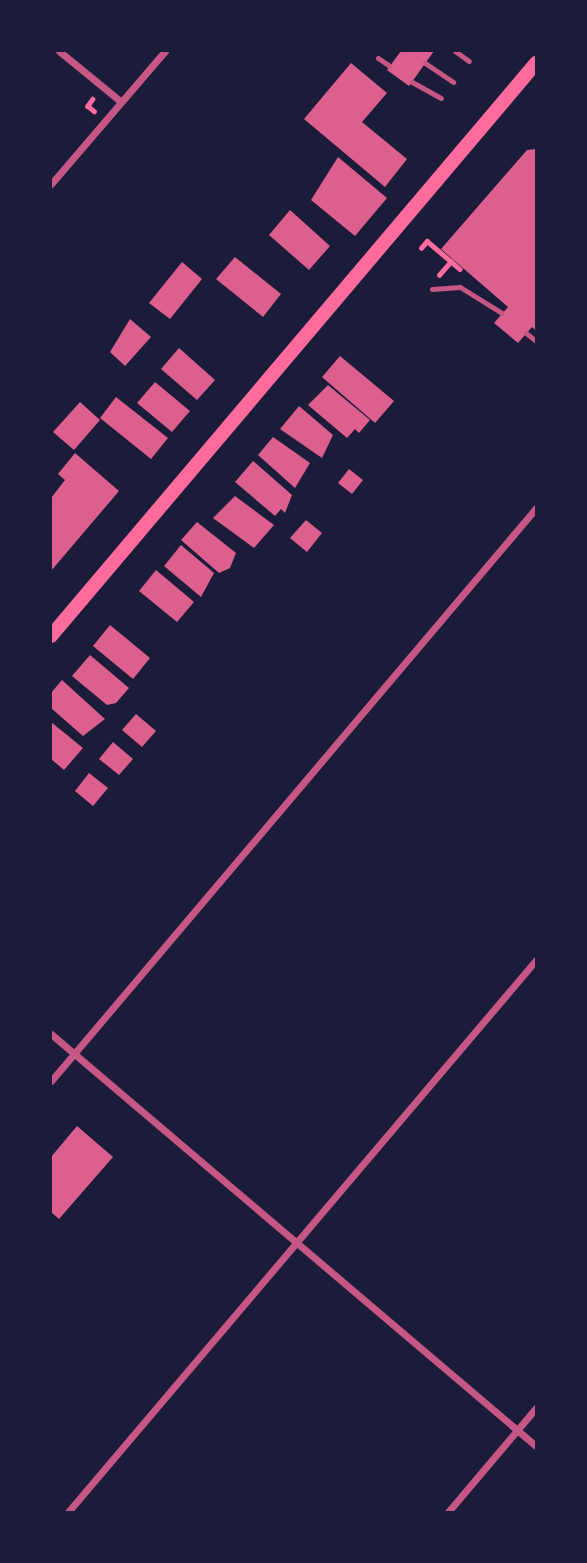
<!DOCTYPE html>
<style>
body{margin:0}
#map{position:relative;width:587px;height:1563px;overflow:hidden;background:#1b1b3a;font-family:"Exo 2",sans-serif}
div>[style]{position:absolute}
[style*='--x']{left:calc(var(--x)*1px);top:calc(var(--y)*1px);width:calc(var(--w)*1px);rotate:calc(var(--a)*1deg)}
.building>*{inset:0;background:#dd5f8e}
.path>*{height:4.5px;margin:-2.25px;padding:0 2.25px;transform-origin:2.25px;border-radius:2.25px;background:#ff6b9d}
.service>*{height:5px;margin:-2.5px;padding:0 2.5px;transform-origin:2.5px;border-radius:2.5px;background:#c65784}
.minor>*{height:7px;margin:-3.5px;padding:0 3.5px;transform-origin:3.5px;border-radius:3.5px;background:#c65784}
.secondary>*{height:14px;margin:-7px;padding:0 7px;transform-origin:7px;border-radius:7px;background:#ff6b9d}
span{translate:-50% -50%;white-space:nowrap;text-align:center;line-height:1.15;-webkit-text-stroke:7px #1b1b3a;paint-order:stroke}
.frame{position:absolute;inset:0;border:52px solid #1b1b3a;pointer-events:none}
</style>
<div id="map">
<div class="building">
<div style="clip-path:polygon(401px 51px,434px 51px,409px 86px,387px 70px)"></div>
<div style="clip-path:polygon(351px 63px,387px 93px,362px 122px,407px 159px,385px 187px,304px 119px)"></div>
<div style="clip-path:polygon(536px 149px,536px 331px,532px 327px,518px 343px,494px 323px,508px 307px,441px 249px,527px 150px)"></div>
<div style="clip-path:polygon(338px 157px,387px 198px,355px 236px,311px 200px)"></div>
<div style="clip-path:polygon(290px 210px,330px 246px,309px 270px,269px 235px)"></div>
<div style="clip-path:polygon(235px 257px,281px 294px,263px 317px,216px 279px)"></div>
<div style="clip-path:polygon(182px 262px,202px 279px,170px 319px,149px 303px)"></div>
<div style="clip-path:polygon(130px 319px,151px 337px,125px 366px,110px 352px)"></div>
<div style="clip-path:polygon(179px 348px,215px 380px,197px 400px,161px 369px)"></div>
<div style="clip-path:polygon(340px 356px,394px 401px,375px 423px,322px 377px)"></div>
<div style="clip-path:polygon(155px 382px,190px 411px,172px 432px,137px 403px)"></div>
<div style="clip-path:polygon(328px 385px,370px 420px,359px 433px,355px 429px,347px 438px,308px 405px)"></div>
<div style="clip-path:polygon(116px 397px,168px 438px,151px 459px,100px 418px)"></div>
<div style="clip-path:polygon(80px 402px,100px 420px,74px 450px,53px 432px)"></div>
<div style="clip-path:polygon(299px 406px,333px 435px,322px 458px,280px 429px)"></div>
<div style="clip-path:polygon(273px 437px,310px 463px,295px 488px,258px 455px)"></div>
<div style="clip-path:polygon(75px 453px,119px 491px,51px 571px,51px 498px,65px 480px,58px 474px)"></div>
<div style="clip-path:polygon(253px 461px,292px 495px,285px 513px,281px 509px,275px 516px,235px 482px)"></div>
<div style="clip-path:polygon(349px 469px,363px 480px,352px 494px,338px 483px)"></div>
<div style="clip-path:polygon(235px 496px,274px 525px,254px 548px,213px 518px)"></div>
<div style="clip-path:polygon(306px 520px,322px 533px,307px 552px,290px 538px)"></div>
<div style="clip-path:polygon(197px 522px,236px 553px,230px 568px,219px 573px,181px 540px)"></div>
<div style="clip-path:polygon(181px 545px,214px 573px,201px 597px,164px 566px)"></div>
<div style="clip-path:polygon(156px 570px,194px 602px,177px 622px,139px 591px)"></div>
<div style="clip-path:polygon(110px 625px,150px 658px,133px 679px,93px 646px)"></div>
<div style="clip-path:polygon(90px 655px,129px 688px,116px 703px,107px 705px,72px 676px)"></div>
<div style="clip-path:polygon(62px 680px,105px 719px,83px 736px,51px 708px,51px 693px)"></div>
<div style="clip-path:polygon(136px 714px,156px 731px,142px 747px,122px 730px)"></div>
<div style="clip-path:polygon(51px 722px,83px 748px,64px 770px,51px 759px)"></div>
<div style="clip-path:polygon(113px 742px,133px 759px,119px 775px,99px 759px)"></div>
<div style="clip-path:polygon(89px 773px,108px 788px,93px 806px,75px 791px)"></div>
<div style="clip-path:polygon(77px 1126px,113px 1157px,59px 1219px,51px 1212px,51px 1157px)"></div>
</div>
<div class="path">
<div style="--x:93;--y:99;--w:9;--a:126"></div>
<div style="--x:88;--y:106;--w:8;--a:40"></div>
<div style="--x:421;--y:248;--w:9;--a:-49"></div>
<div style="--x:427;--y:241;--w:43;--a:40.3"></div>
<div style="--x:439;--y:275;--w:18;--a:-49"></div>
</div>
<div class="service">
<div style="--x:455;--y:51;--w:17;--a:36"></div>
<div style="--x:378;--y:58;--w:14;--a:34"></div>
<div style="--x:425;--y:63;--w:34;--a:34"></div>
<div style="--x:412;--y:82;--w:33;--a:29"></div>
<div style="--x:432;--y:289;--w:28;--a:-4"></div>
<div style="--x:460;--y:287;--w:49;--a:31.8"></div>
<div style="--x:526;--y:333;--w:13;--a:39"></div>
</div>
<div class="minor">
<div style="--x:59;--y:51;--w:79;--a:39.3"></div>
<div style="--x:51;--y:184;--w:175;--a:-49.4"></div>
<div style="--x:51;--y:1034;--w:636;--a:40.35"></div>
<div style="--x:51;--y:1081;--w:751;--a:-49.75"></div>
<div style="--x:68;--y:1512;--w:724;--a:-49.71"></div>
<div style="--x:448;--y:1512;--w:136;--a:-49.8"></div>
</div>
<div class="secondary">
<div style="--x:51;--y:636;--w:751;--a:-49.75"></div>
</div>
<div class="frame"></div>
</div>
